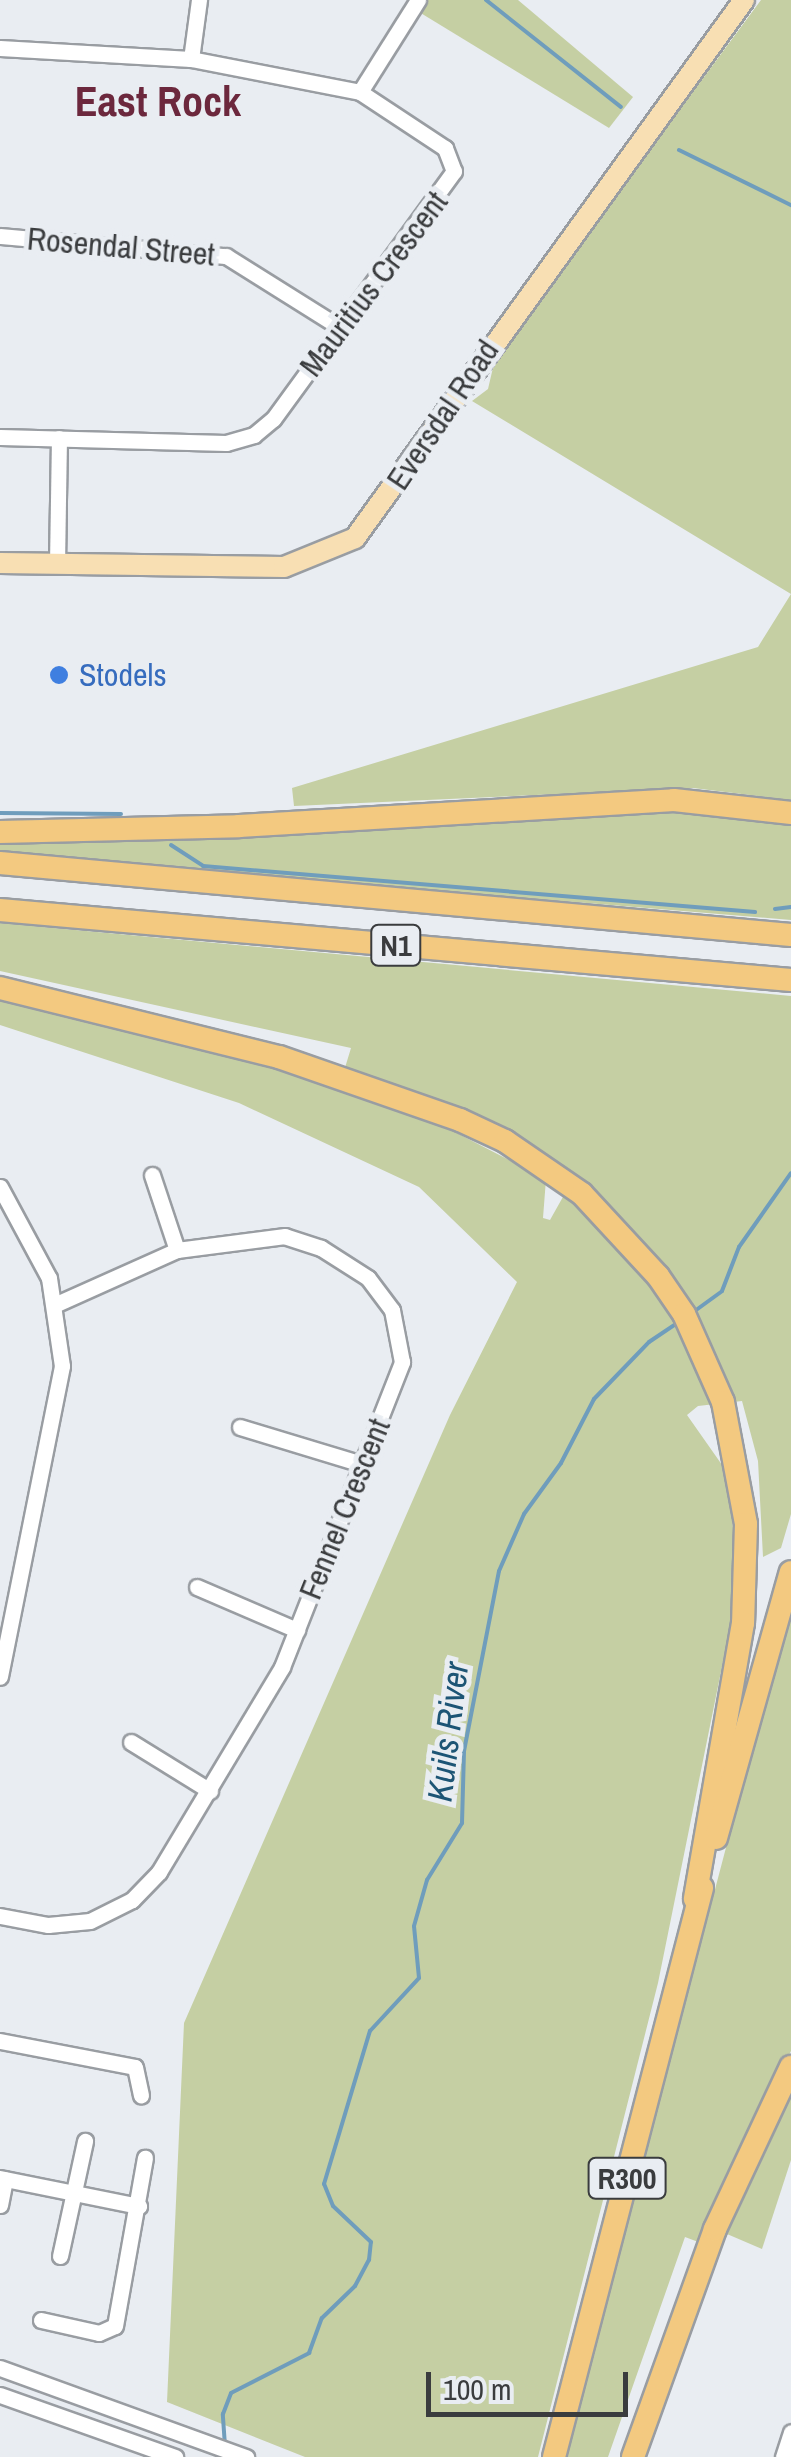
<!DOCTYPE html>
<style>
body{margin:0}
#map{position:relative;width:791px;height:2457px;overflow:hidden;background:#e9edf2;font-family:"Archivo Narrow",sans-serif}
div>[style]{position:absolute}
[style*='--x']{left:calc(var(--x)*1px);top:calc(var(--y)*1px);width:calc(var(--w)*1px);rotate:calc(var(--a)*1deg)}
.green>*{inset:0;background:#c5cfa3}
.stream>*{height:4px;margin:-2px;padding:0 2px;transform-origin:2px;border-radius:2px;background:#6f9dbc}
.roads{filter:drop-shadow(2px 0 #999da2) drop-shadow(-2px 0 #999da2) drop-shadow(0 2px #999da2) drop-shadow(0 -2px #999da2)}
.minor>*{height:15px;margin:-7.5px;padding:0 7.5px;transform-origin:7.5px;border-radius:7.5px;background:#fff}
.major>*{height:20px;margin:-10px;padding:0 10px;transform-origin:10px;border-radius:10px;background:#f8dfb3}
.highway>*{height:22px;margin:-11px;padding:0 11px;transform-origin:11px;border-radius:11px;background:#f3c980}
.dots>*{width:28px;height:28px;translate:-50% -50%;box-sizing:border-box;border:5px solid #e9edf2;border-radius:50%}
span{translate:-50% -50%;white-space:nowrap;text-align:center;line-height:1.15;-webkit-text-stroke:10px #e9edf2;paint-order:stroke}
.shield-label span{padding:2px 8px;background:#e9edf2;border:2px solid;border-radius:8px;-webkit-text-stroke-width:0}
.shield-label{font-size:30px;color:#3a3c3e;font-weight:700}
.street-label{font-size:32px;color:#3a3c3e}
.shop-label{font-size:32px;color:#366cbe}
.left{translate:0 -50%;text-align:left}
.water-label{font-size:35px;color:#1d5575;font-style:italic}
.district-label{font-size:42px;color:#6c283d;font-weight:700}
.scale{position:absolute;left:426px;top:2372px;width:202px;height:45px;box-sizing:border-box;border:5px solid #3a3c3e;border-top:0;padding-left:12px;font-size:30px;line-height:35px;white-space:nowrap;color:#3a3c3e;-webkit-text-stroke:8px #e9edf2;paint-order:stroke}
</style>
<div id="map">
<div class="green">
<div style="clip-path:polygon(426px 0,518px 0,633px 97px,609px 128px,419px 12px)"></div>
<div style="clip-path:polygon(761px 0,791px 0,791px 800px,693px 788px,294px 806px,292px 788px,758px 647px,791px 594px,472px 401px,488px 389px,495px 359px)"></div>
<div style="clip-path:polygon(694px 811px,791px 823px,791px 920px,0 854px,0 843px)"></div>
<div style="clip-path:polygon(0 923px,791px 996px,791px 1514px,781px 1548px,763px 1557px,758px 1461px,742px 1401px,698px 1406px,687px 1415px,727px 1472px,735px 1546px,730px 1627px,658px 1983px,538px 2457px,305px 2457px,167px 2402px,184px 2023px,450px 1415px,517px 1282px,419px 1187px,239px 1103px,0 1025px,0 997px,240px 1056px,416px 1112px,546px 1179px,543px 1218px,550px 1220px,573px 1179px,344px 1071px,351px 1048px,0 971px)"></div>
<div style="clip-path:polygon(791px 1600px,791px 2051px,701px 2243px,685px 2237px,608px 2457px,566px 2457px)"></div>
<div style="clip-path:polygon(791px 2094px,791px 2160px,762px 2249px,727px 2234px)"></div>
</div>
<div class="stream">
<div style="--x:486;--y:0;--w:172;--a:38.4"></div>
<div style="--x:679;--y:150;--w:125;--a:26.2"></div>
<div style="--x:0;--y:813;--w:121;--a:0.5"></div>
<div style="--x:171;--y:845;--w:38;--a:33"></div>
<div style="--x:203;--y:866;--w:554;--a:4.76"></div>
<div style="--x:775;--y:909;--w:16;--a:-7"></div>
<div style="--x:692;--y:1313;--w:37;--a:-36"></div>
<div style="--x:722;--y:1291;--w:47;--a:-68.9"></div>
<div style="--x:739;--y:1247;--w:90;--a:-54.9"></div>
<div style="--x:225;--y:2446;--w:32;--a:-94"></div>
<div style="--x:223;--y:2414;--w:22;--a:-69"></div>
<div style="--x:231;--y:2393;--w:88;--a:-27.1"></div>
<div style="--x:309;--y:2353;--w:37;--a:-70"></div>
<div style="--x:322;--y:2318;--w:46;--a:-44.1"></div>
<div style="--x:355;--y:2286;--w:30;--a:-62"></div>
<div style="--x:369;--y:2260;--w:18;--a:-84"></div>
<div style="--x:371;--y:2242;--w:52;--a:-136.5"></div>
<div style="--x:333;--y:2206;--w:24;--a:-112"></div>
<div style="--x:324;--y:2184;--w:160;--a:-73.3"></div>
<div style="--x:370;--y:2031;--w:72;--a:-47.2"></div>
<div style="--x:419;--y:1978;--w:52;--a:-95.5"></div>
<div style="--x:414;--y:1926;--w:48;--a:-74.2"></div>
<div style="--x:427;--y:1880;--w:67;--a:-58.4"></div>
<div style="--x:462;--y:1823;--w:72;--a:-88.4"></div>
<div style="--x:464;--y:1751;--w:183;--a:-79"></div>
<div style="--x:499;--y:1571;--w:62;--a:-66.3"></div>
<div style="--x:524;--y:1514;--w:63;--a:-54"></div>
<div style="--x:561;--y:1463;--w:72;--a:-62.7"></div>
<div style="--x:594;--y:1399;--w:79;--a:-46"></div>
<div style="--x:649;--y:1342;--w:37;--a:-34"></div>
</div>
<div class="roads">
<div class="minor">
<div style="--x:0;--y:48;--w:191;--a:3.3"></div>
<div style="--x:191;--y:59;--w:172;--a:11"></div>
<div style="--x:360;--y:92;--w:102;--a:33.4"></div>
<div style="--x:445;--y:148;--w:25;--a:69"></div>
<div style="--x:454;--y:171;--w:307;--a:126.1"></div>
<div style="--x:273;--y:419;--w:25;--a:140"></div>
<div style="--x:254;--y:435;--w:29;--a:164"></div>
<div style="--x:226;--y:443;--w:226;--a:-178.5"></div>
<div style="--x:191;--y:59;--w:60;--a:-82.3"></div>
<div style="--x:360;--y:92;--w:109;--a:-57.8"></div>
<div style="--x:0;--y:236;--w:227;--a:5.1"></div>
<div style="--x:226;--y:256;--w:136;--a:32.1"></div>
<div style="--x:57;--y:564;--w:126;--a:-89.1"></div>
<div style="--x:152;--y:1175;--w:79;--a:71.6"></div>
<div style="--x:0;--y:1187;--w:103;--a:61.7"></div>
<div style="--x:49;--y:1278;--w:89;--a:81.6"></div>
<div style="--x:62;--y:1366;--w:317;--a:101.3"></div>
<div style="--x:240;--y:1427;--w:131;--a:16.9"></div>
<div style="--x:197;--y:1587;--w:109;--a:23.3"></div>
<div style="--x:131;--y:1742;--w:93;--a:31.8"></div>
<div style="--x:0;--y:1916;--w:49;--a:10.6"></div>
<div style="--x:48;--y:1925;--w:42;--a:-5.4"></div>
<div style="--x:90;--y:1921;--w:47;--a:-26.6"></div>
<div style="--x:132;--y:1900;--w:39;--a:-46"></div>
<div style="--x:159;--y:1872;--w:239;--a:-59"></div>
<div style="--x:282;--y:1667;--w:328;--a:-68.5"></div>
<div style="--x:402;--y:1362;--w:53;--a:-100.9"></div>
<div style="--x:392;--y:1310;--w:40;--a:-127"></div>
<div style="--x:368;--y:1278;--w:56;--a:-147.4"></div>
<div style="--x:321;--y:1248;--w:38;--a:-162"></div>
<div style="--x:285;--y:1236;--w:109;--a:172.6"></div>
<div style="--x:177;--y:1250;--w:133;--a:155.9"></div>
<div style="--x:0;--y:2041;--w:137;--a:10.9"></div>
<div style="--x:135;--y:2067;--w:29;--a:78"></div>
<div style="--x:0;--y:2178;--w:142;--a:11.4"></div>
<div style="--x:0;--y:2205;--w:26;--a:-79"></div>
<div style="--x:60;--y:2256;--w:118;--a:-77.7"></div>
<div style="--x:41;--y:2320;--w:59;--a:12.6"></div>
<div style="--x:99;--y:2333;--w:17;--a:-24"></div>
<div style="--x:115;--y:2326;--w:171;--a:-79.9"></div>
<div style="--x:0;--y:2368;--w:262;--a:19.9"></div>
<div style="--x:0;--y:2395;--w:186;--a:19.5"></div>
<div style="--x:783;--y:2457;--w:26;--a:-72"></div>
</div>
<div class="major">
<div style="--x:0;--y:563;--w:284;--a:0.8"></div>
<div style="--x:284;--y:567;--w:77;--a:-22.2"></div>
<div style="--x:355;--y:538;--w:664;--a:-54.13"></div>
</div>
<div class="highway">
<div style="--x:0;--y:832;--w:239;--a:-1.4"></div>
<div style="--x:239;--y:826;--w:436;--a:-3.4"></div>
<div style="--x:674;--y:800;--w:118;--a:6.3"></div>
<div style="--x:0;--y:863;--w:794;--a:5.2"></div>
<div style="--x:0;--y:910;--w:794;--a:5.06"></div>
<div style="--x:0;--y:988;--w:287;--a:13.9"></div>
<div style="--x:279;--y:1057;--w:192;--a:19.2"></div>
<div style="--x:460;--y:1120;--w:50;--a:25"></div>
<div style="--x:505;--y:1141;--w:93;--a:34.5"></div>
<div style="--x:582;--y:1194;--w:112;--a:47.2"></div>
<div style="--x:658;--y:1276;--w:46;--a:55.6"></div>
<div style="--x:684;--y:1314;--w:96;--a:66.1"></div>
<div style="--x:723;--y:1402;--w:124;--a:79.3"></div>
<div style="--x:746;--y:1524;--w:99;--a:91.7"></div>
<div style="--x:743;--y:1623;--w:280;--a:99.9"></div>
<div style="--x:716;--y:1838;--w:276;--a:-74.3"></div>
<div style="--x:554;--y:2457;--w:588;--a:-75.42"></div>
<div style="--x:633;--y:2457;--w:242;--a:-70.2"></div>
<div style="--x:715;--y:2229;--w:179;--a:-64.9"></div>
</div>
</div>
<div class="dots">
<div style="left:59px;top:675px;background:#3f7fe0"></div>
</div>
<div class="shield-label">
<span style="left:396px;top:945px">N1</span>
<span style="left:627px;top:2178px">R300</span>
</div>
<div class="street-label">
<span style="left:121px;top:247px;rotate:5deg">Rosendal Street</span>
<span style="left:374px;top:284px;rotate:-53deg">Mauritius Crescent</span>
<span style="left:443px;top:415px;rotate:-56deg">Eversdal Road</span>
<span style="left:345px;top:1509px;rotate:-68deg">Fennel Crescent</span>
</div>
<div class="shop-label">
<span class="left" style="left:79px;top:675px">Stodels</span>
</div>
<div class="water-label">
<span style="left:448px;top:1732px;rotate:-83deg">Kuils River</span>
</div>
<div class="district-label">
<span style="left:158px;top:101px">East Rock</span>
</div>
<div class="scale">100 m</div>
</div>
